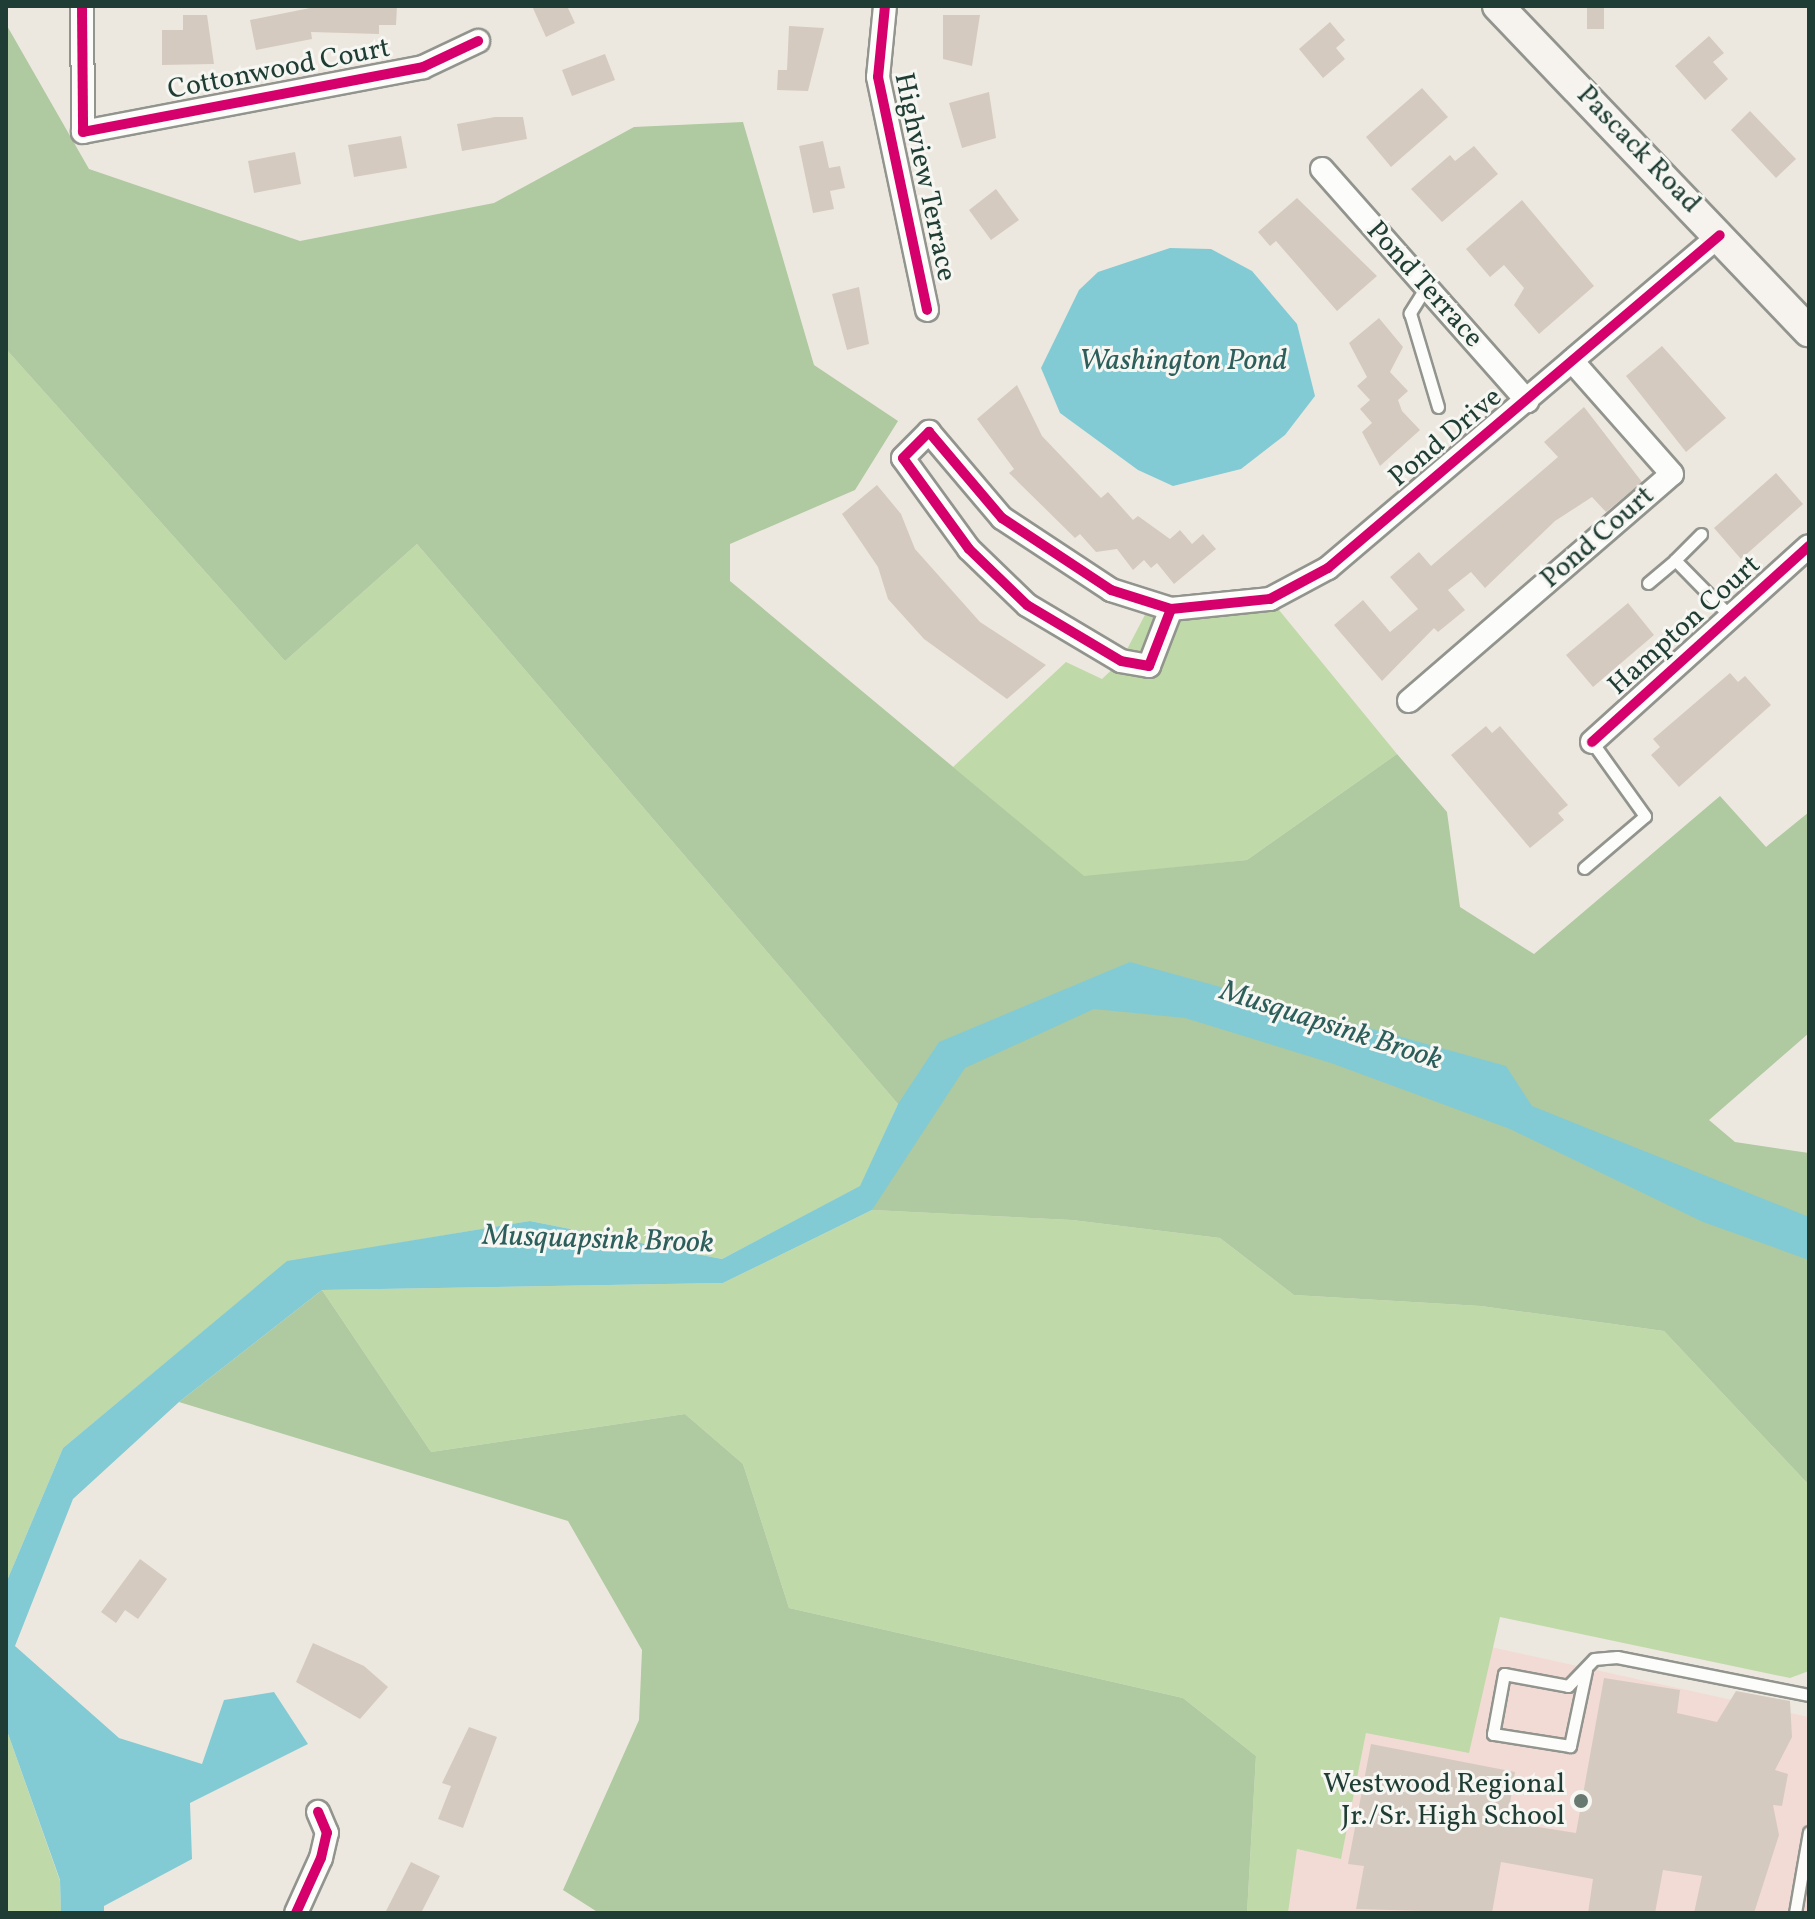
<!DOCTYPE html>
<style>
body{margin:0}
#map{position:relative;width:1815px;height:1919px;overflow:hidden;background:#ede8df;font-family:Vollkorn,serif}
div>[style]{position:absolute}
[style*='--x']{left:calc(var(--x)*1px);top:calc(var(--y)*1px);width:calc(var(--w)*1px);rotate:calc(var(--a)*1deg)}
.built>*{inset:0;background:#f2dbd5}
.green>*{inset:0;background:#c0d9a9}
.forest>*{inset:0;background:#afc9a0}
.water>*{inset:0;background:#82cbd4}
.building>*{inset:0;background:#d5cabf}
.roads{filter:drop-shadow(2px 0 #92948e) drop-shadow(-2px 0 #92948e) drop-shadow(0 2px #92948e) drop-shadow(0 -2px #92948e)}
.service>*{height:11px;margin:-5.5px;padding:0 5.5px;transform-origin:5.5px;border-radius:5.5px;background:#fcfcfa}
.minor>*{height:22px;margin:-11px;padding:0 11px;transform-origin:11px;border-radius:11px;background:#fcfcfa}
.secondary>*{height:30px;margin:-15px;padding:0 15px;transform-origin:15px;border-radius:15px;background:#f6f2ed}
.cycleway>*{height:10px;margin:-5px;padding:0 5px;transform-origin:5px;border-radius:5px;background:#d6006c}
.dots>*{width:22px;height:22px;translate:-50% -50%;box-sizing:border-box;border:4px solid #f6f6f2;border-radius:50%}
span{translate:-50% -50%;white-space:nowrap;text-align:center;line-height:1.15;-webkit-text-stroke:6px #f6f6f2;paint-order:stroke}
.street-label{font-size:28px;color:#1f3d34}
.poi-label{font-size:28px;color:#1f3d34}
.right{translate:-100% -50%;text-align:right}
.water-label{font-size:30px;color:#2c5e5b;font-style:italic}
.frame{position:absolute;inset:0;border:8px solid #1f3d34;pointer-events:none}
</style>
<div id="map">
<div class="built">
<div style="clip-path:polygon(1491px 1647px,1809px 1717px,1809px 1913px,1288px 1913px,1296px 1849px,1341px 1858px,1366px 1733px)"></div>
</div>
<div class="green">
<div style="clip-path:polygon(6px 349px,285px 661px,417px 544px,898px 1104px,861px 1186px,722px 1259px,530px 1221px,287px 1262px,63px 1448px,6px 1583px)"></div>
<div style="clip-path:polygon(1270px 599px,1397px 754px,1247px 860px,1084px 877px,953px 767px,1066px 662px,1102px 679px,1121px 661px,1150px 605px)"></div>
<div style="clip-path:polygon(872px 1210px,1072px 1220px,1220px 1238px,1294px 1295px,1481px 1306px,1664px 1331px,1809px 1485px,1809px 1671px,1790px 1678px,1500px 1617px,1469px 1753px,1366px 1733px,1341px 1859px,1297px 1849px,1288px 1913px,1247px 1913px,1256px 1756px,1183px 1698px,789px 1608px,743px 1464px,685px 1414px,431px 1452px,322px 1290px,723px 1283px)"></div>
<div style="clip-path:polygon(6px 1728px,60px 1881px,61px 1913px,6px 1913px)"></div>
</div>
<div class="forest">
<div style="clip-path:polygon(6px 24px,89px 169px,300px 241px,494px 203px,634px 127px,743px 122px,814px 365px,898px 421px,855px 490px,730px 544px,730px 581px,1084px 876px,1247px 860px,1397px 754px,1447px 812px,1460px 907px,1534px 954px,1720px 796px,1766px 847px,1809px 812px,1809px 1033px,1709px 1120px,1735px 1142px,1809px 1153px,1809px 1485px,1664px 1331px,1481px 1306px,1294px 1295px,1220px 1238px,1072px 1220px,872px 1210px,898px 1104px,417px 544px,285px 661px,6px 349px)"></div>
<div style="clip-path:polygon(322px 1290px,431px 1452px,685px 1414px,743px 1464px,789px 1608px,1183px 1698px,1256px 1756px,1247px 1913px,599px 1913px,563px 1890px,639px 1720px,642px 1650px,568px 1521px,179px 1402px)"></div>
</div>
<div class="water">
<div style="clip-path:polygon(1170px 248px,1211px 249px,1252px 271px,1297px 324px,1315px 396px,1285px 435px,1241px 469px,1173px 486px,1138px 470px,1060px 413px,1041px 368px,1079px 290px,1098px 272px)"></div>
<div style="clip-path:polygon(1130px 962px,1506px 1066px,1532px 1106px,1809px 1217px,1809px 1260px,1703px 1222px,1510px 1129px,1331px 1063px,1185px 1018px,1094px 1009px,965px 1068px,872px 1210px,723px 1283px,322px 1290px,179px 1402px,73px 1499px,15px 1646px,119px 1738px,202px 1764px,224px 1700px,274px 1692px,308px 1744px,190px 1803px,192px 1859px,104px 1906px,104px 1913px,61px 1913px,60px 1880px,6px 1728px,6px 1583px,63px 1448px,287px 1261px,530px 1221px,722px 1259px,860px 1186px,898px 1104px,939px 1042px)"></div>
</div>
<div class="building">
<div style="clip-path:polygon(320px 6px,397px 6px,396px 25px,379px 25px,379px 34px,311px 32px,312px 39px,256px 50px,250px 20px)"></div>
<div style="clip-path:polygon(532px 6px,567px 6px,575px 23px,546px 37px)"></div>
<div style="clip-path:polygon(1587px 6px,1604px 6px,1604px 29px,1587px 29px)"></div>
<div style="clip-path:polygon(183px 15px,207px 15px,214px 64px,162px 65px,162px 30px,183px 30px)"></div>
<div style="clip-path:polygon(943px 15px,980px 15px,972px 66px,943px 59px)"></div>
<div style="clip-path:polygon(1330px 22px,1345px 40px,1336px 48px,1345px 59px,1323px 78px,1299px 49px)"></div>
<div style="clip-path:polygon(789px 26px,824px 28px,808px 91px,777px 90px,778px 70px,787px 70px)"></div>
<div style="clip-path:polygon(1709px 36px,1724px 53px,1713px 62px,1728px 79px,1705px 100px,1675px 66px)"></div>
<div style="clip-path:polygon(605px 54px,615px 80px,572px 96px,562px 70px)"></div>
<div style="clip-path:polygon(1422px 88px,1448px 117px,1391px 167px,1366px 137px)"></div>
<div style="clip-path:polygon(989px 92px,996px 138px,962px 148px,949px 103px)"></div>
<div style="clip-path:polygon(1750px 111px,1796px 159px,1776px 178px,1731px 130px)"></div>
<div style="clip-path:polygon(495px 117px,523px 117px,527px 139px,462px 151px,457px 124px)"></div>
<div style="clip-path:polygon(401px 136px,407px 168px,354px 177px,348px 145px)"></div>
<div style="clip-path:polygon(823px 141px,829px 168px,840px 166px,845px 188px,830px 191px,834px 209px,813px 213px,799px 146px)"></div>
<div style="clip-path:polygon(1474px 146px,1498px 174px,1442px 222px,1411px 189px,1450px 155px,1455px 161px)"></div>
<div style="clip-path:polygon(295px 152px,301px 184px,254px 193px,248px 161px)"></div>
<div style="clip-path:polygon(996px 189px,1019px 220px,991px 240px,969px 210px)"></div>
<div style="clip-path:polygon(1297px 198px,1377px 276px,1337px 311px,1276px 241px,1270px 246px,1258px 232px)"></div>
<div style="clip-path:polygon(1522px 200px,1594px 286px,1539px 334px,1514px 305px,1524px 288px,1504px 265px,1490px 277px,1466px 249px)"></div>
<div style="clip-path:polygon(859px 287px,869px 344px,847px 350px,832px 294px)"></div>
<div style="clip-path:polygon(1379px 318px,1403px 347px,1390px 372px,1408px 391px,1398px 400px,1402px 411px,1420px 430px,1380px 466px,1362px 432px,1372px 423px,1360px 409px,1370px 400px,1357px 386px,1367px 377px,1349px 343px)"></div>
<div style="clip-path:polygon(1662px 346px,1726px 418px,1686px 452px,1626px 376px)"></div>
<div style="clip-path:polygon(1017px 385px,1042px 436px,1101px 498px,1108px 492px,1133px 520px,1138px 516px,1170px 539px,1180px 530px,1192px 544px,1203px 534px,1216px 549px,1174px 584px,1157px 563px,1151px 568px,1144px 560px,1133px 570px,1117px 549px,1096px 552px,1080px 534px,1075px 538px,1009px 473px,1014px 469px,977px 419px)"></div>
<div style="clip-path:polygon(1584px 407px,1642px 482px,1606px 512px,1592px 497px,1555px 521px,1485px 588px,1471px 572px,1448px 590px,1465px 610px,1438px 632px,1434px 628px,1382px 681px,1334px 625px,1363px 600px,1390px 632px,1418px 609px,1390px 577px,1419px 552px,1431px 566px,1558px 457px,1544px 442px)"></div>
<div style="clip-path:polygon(1776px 473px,1803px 504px,1741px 559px,1714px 528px)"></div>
<div style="clip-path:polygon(877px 485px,901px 514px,915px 549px,980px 622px,1046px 665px,1007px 699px,924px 639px,888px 599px,878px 567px,842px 514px)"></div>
<div style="clip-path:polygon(1628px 603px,1654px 635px,1593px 687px,1566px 655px)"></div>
<div style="clip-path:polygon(1730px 673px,1738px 682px,1745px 676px,1771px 705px,1679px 787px,1651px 755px,1660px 747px,1653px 739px)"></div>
<div style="clip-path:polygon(1486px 726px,1492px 733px,1500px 726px,1568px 805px,1558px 813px,1564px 820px,1530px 848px,1451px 755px)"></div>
<div style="clip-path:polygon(140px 1559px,167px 1579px,138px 1619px,125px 1610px,116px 1623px,101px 1612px)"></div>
<div style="clip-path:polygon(313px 1643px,364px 1666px,388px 1687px,360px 1719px,296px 1682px)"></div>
<div style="clip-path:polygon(1604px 1678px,1680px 1690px,1677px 1713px,1717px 1722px,1736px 1691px,1790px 1701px,1792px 1737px,1775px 1770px,1788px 1774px,1782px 1806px,1773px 1805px,1779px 1835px,1754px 1913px,1694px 1913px,1702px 1876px,1663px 1870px,1655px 1913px,1588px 1913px,1593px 1879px,1501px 1862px,1492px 1913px,1356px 1909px,1364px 1866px,1348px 1864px,1371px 1744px,1515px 1772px,1507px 1822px,1576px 1833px)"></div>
<div style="clip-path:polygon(469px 1727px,497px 1737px,463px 1828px,438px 1819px,451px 1786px,442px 1783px)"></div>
<div style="clip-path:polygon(411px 1862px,440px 1876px,421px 1913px,385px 1913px)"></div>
</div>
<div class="roads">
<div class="service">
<div style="--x:1426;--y:287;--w:31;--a:122"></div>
<div style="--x:1410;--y:313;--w:98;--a:73.4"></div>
<div style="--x:1701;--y:534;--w:37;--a:135"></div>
<div style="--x:1675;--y:560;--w:80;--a:45.5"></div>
<div style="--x:1648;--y:583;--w:35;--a:-40"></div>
<div style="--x:1584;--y:868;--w:80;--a:-40.4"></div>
<div style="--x:1645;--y:816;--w:91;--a:-125.6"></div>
<div style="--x:1586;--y:1670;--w:78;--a:101.9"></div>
<div style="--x:1570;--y:1746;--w:78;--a:-171.1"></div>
<div style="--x:1493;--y:1734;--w:61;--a:-79.6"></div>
<div style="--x:1504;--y:1674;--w:65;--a:10.6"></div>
<div style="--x:1568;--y:1686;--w:37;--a:-46"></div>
<div style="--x:1594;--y:1659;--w:23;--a:-5"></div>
<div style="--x:1617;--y:1657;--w:196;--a:11.2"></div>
<div style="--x:1795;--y:1913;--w:82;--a:-80.2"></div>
</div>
<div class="minor">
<div style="--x:82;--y:6;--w:126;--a:89.5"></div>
<div style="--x:83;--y:132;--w:346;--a:-10.8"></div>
<div style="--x:423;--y:67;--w:61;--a:-25.3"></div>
<div style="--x:885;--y:6;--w:71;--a:95.6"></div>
<div style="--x:878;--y:77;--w:238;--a:78.1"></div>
<div style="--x:1322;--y:169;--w:310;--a:48.5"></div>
<div style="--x:1171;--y:609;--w:61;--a:111.1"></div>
<div style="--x:1149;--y:666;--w:28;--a:-170"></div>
<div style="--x:1121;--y:661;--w:109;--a:-149.2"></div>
<div style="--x:1027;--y:605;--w:81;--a:-136"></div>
<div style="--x:969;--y:549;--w:112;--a:-126"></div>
<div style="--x:903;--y:458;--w:37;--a:-45"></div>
<div style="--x:929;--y:432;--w:113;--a:49.7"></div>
<div style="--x:1002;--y:518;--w:131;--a:33.4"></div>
<div style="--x:1111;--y:590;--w:63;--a:17.6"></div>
<div style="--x:1171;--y:609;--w:100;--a:-5.8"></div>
<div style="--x:1270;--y:599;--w:66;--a:-28.1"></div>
<div style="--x:1328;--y:568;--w:514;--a:-40.35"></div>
<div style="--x:1409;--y:701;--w:347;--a:-40.8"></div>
<div style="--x:1672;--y:474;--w:151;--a:-131.5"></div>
<div style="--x:1592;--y:742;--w:292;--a:-42.1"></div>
<div style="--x:296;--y:1913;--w:60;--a:-65.6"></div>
<div style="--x:321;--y:1858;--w:26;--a:-77"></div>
<div style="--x:327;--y:1833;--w:23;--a:-113"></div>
</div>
<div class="secondary">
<div style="--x:1498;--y:6;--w:450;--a:46.3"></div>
</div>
</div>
<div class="cycleway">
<div style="--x:82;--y:6;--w:126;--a:89.5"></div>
<div style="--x:83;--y:132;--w:346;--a:-10.8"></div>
<div style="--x:423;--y:67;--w:61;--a:-25.3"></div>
<div style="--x:885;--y:6;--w:71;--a:95.6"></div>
<div style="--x:878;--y:77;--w:238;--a:78.1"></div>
<div style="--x:1171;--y:609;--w:61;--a:111.1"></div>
<div style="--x:1149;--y:666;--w:28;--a:-170"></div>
<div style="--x:1121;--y:661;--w:109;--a:-149.2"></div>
<div style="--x:1027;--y:605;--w:81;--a:-136"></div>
<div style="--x:969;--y:549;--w:112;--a:-126"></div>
<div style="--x:903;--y:458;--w:37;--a:-45"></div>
<div style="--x:929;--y:432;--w:113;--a:49.7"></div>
<div style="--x:1002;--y:518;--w:131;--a:33.4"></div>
<div style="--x:1111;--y:590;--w:63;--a:17.6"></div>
<div style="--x:1171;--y:609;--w:100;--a:-5.8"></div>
<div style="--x:1270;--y:599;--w:66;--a:-28.1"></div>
<div style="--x:1328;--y:568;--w:514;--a:-40.35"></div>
<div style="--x:1592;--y:742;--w:292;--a:-42.1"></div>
<div style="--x:296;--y:1913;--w:60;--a:-65.6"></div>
<div style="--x:321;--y:1858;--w:26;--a:-77"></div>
<div style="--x:327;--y:1833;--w:23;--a:-113"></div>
</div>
<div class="dots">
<div style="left:1581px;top:1801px;background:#677970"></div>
</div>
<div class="street-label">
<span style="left:279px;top:70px;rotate:-11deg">Cottonwood Court</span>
<span style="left:1638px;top:150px;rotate:46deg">Pascack Road</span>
<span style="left:924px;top:177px;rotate:78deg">Highview Terrace</span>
<span style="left:1424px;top:285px;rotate:48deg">Pond Terrace</span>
<span style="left:1446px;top:438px;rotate:-40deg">Pond Drive</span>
<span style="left:1598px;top:538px;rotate:-41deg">Pond Court</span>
<span style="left:1685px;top:626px;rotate:-42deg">Hampton Court</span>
</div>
<div class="poi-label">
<span class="right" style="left:1565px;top:1801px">Westwood Regional<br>Jr./Sr. High School</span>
</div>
<div class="water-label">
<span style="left:1183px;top:361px">Washington Pond</span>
<span style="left:1331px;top:1026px;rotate:18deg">Musquapsink Brook</span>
<span style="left:598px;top:1240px;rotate:2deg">Musquapsink Brook</span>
</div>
<div class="frame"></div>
</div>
